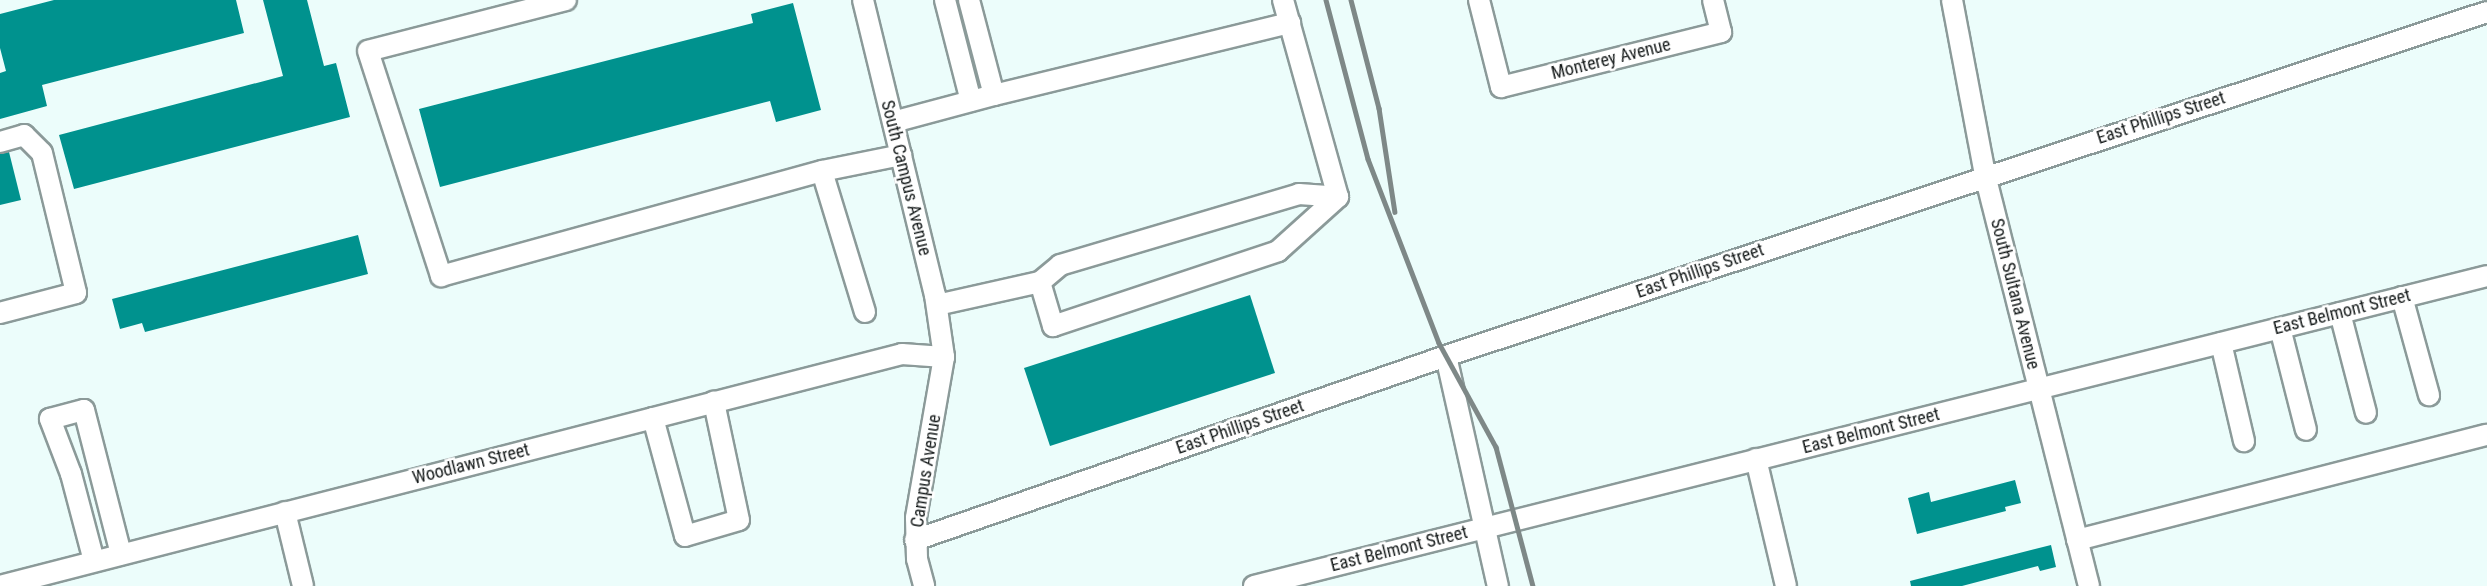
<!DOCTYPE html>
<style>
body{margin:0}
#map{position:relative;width:2487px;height:586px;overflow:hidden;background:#ecfdfb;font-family:"Roboto Condensed",sans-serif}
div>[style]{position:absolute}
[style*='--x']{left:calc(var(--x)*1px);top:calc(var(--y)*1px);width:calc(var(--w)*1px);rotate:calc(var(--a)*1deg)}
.building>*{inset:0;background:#00928e}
.roads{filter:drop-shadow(2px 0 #8b9a99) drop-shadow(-2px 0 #8b9a99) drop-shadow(0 2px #8b9a99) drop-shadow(0 -2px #8b9a99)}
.minor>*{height:20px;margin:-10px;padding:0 10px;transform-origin:10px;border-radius:10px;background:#fff}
.rail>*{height:4.5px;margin:-2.25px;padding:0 2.25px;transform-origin:2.25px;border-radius:2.25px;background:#7e8887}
span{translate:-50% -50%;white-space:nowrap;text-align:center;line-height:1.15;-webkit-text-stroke:5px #fff;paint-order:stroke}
.street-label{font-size:18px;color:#141919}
</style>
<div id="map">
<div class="building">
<div style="clip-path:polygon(54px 0,236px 0,244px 33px,42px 85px,47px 106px,0 119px,0 73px,6px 71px,0 48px,0 14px)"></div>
<div style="clip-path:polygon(263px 0,307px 0,324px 66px,336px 63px,350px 117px,74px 189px,59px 135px,283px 76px)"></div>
<div style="clip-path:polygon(793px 3px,821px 110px,776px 122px,770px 101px,440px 187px,419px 109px,753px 23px,751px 14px)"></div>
<div style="clip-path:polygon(9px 152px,21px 200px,0 205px,0 154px)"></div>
<div style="clip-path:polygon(358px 235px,368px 274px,145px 332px,142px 323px,120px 329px,112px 299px)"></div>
<div style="clip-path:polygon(1250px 295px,1275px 373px,1050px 446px,1024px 368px)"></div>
<div style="clip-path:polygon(2015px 480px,2021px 503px,2005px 507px,2006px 511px,1917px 534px,1908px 498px,1929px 492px,1931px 502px)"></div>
<div style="clip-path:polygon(2051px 545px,2056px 567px,2040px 571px,2038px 566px,1962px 586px,1911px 586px,1910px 581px)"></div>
</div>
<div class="roads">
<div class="minor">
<div style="--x:566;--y:0;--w:204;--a:165.6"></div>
<div style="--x:368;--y:51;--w:237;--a:72"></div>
<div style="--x:441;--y:276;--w:395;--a:-15.4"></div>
<div style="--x:863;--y:0;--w:304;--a:76.3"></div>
<div style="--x:935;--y:295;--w:63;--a:81.7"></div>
<div style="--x:944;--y:357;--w:163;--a:99.9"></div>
<div style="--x:916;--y:518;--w:41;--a:88.6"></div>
<div style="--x:917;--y:559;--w:28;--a:75"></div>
<div style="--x:945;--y:0;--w:104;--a:75.6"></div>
<div style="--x:969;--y:0;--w:98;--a:75.3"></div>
<div style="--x:994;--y:95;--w:305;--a:-13.7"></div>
<div style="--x:1479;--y:0;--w:90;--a:75.8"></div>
<div style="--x:1501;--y:87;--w:227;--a:-14"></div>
<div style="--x:1721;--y:32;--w:33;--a:-104"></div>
<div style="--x:1952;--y:0;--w:178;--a:79.3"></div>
<div style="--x:1985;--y:175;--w:424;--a:75.8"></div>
<div style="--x:893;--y:122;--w:105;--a:-15"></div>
<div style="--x:0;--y:142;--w:25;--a:-16"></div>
<div style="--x:24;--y:135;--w:25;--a:45"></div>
<div style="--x:42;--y:153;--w:144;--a:76.3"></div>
<div style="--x:76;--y:293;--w:79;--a:165.3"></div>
<div style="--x:1040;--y:282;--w:26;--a:-40"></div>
<div style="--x:1060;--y:265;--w:249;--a:-16.5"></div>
<div style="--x:1299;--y:194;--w:39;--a:4"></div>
<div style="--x:2402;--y:297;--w:102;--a:74.6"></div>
<div style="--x:937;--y:305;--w:106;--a:-12.6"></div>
<div style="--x:1040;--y:282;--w:46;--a:73.5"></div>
<div style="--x:1053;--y:326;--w:237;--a:-18.4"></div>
<div style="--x:1278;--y:251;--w:81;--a:-42"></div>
<div style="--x:1338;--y:197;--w:205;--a:-105.6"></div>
<div style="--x:865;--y:312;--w:147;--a:-107"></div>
<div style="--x:822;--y:171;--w:81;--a:-11.4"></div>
<div style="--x:2340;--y:313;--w:103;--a:75.4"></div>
<div style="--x:2280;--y:328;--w:105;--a:75.7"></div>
<div style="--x:2221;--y:343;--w:101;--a:76.8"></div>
<div style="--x:1446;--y:356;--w:236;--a:77.3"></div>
<div style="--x:653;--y:418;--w:122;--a:74.8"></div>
<div style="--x:685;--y:536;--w:56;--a:-16.5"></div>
<div style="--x:739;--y:520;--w:121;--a:-102"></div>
<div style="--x:1756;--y:459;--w:130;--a:76.7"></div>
<div style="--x:285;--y:512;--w:76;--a:76.3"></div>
<div style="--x:915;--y:540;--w:562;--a:-19.11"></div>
<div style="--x:1446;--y:356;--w:1096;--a:-18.29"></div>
<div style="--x:2077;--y:540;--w:423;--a:-14.4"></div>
<div style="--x:94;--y:561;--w:90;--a:-104.8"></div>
<div style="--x:71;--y:474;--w:59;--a:-110.9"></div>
<div style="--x:50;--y:419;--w:35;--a:-15"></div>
<div style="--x:84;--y:410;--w:149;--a:75.6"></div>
<div style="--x:0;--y:586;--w:931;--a:-14.42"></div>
<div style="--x:902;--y:354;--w:42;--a:4.1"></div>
<div style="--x:1254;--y:586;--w:1271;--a:-14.11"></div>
</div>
</div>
<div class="rail">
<div style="--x:1326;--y:0;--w:164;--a:75.2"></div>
<div style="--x:1368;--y:159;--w:197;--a:68.9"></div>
<div style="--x:1439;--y:343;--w:119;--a:61.3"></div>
<div style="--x:1496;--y:447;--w:144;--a:75.1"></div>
<div style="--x:1351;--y:0;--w:112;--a:75.5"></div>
<div style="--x:1379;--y:108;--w:105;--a:81.3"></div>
</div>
<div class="street-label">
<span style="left:1611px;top:59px;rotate:-14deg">Monterey Avenue</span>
<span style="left:2161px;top:118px;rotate:-18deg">East Phillips Street</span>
<span style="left:906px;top:178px;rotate:76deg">South Campus Avenue</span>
<span style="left:1700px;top:271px;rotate:-19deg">East Phillips Street</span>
<span style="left:2015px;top:294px;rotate:76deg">South Sultana Avenue</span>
<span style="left:2342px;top:312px;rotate:-14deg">East Belmont Street</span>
<span style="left:1240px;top:427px;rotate:-19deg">East Phillips Street</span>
<span style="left:1871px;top:431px;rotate:-14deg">East Belmont Street</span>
<span style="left:471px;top:464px;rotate:-14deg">Woodlawn Street</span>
<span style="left:926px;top:471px;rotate:-81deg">Campus Avenue</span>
<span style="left:1399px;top:549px;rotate:-14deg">East Belmont Street</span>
</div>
</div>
